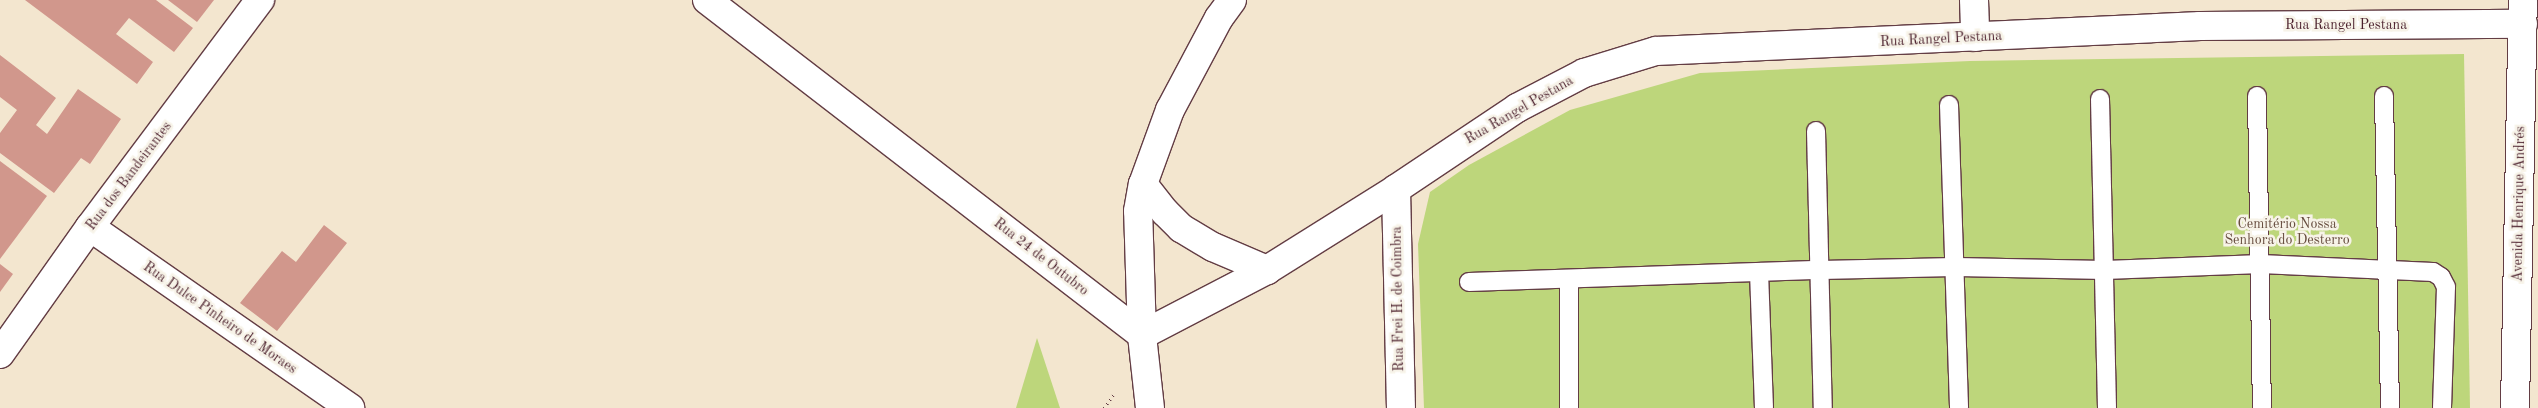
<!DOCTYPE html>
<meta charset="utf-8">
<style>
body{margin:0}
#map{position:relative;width:2538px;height:408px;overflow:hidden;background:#f3e6cf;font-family:"Old Standard TT",serif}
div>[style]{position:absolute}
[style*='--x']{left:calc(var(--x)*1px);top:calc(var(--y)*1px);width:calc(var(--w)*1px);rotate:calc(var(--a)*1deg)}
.green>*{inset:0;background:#bdd67b}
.building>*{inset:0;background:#d1978c}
.path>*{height:3px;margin-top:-1.5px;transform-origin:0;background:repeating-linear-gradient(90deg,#633d44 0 1px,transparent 0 5px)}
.roads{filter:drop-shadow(1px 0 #633d44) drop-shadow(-1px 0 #633d44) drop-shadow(0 1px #633d44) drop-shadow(0 -1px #633d44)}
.service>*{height:18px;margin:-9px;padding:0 9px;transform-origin:9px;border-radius:9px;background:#fff}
.minor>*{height:28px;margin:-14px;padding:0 14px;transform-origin:14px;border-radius:14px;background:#fff}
.tertiary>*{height:28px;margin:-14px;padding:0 14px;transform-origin:14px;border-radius:14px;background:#fff}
.primary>*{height:28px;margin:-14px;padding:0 14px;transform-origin:14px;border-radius:14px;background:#fff}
span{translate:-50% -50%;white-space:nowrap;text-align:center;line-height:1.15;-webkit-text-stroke:5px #f7f3e8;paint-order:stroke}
.street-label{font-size:14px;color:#4a1f2b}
.park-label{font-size:14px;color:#674d3f}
</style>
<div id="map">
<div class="green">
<div style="clip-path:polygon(2464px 54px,2470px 408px,1424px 408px,1418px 244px,1430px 192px,1469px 165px,1570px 110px,1700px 73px,1970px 61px)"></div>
<div style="clip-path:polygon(1037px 338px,1060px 408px,1016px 408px)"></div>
</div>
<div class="building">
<div style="clip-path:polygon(25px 0,156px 0,193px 28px,174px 52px,129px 18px,116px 34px,153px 62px,137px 84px)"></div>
<div style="clip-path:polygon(168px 0,214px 0,197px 22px)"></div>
<div style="clip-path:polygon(0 55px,56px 98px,36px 125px,47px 134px,78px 89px,121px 119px,90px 164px,81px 158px,54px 193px,0 153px,0 133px,17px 110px,0 97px)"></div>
<div style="clip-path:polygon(0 161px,47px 196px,0 259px)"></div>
<div style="clip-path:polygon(324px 225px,347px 243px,277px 331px,240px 303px,282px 251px,296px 262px)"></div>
<div style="clip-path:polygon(0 264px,13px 274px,0 292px)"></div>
</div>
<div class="path">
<div style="--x:1104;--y:408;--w:16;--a:-55"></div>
</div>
<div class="roads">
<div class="service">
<div style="--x:2257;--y:96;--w:312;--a:89.1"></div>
<div style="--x:2384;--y:96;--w:312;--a:88.9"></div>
<div style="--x:2100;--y:99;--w:309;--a:88.7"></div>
<div style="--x:1949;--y:105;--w:303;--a:88.1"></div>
<div style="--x:1816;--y:131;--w:277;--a:88.6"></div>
<div style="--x:1759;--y:272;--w:136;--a:87.9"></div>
<div style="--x:1569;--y:279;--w:129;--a:90"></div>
<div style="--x:1469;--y:282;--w:352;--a:-2"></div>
<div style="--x:1821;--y:270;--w:133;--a:-1.3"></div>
<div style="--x:1954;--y:267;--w:151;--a:1.1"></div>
<div style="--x:2105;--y:270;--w:156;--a:-2.2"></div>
<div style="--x:2261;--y:264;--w:172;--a:2.7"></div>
<div style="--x:2433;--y:272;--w:9;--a:32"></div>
<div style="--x:2441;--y:277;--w:11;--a:63"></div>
<div style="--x:2446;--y:287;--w:121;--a:91.9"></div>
</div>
<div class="minor">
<div style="--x:707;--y:0;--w:549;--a:37.6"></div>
<div style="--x:1974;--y:0;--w:37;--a:88"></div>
<div style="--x:1143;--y:184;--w:36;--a:52"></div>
<div style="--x:1165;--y:212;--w:23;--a:45"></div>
<div style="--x:1181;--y:228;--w:37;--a:31"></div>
<div style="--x:1213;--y:247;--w:59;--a:23.1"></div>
<div style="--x:1396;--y:189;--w:219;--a:88.7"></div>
<div style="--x:90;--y:227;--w:317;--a:34.8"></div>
<div style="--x:1142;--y:335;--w:141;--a:-27.5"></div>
<div style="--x:1267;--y:270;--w:152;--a:-32.1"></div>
<div style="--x:1396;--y:189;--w:146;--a:-33.8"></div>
<div style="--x:1517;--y:108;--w:76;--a:-27.6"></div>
<div style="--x:1584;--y:73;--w:75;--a:-17"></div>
<div style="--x:1656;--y:51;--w:545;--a:-2.63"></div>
<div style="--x:2200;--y:26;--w:323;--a:-0.4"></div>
<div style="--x:1150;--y:408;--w:73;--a:-96.3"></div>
<div style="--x:1142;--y:335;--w:124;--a:-91.8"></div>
<div style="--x:1138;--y:211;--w:27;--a:-80"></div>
<div style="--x:1143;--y:184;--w:79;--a:-70"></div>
<div style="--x:1170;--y:110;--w:104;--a:-62"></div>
<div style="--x:1219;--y:18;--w:22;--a:-54"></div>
</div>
<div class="tertiary">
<div style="--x:0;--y:354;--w:156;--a:-54.7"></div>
<div style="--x:90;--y:227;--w:284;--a:-53.2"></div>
</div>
<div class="primary">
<div style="--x:2515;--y:408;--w:408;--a:-88.9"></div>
</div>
</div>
<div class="street-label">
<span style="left:2346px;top:25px">Rua Rangel Pestana</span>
<span style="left:1941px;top:39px;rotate:-3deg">Rua Rangel Pestana</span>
<span style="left:1519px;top:110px;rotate:-30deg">Rua Rangel Pestana</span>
<span style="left:129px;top:176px;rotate:-53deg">Rua dos Bandeirantes</span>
<span style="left:2519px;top:204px;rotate:-89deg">Avenida Henrique Andrés</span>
<span style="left:1041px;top:257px;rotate:38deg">Rua 24 de Outubro</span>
<span style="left:1398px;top:299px;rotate:-91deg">Rua Frei H. de Coimbra</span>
<span style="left:220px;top:318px;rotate:35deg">Rua Dulce Pinheiro de Moraes</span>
</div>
<div class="park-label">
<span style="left:2287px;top:232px">Cemitério Nossa<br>Senhora do Desterro</span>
</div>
</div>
